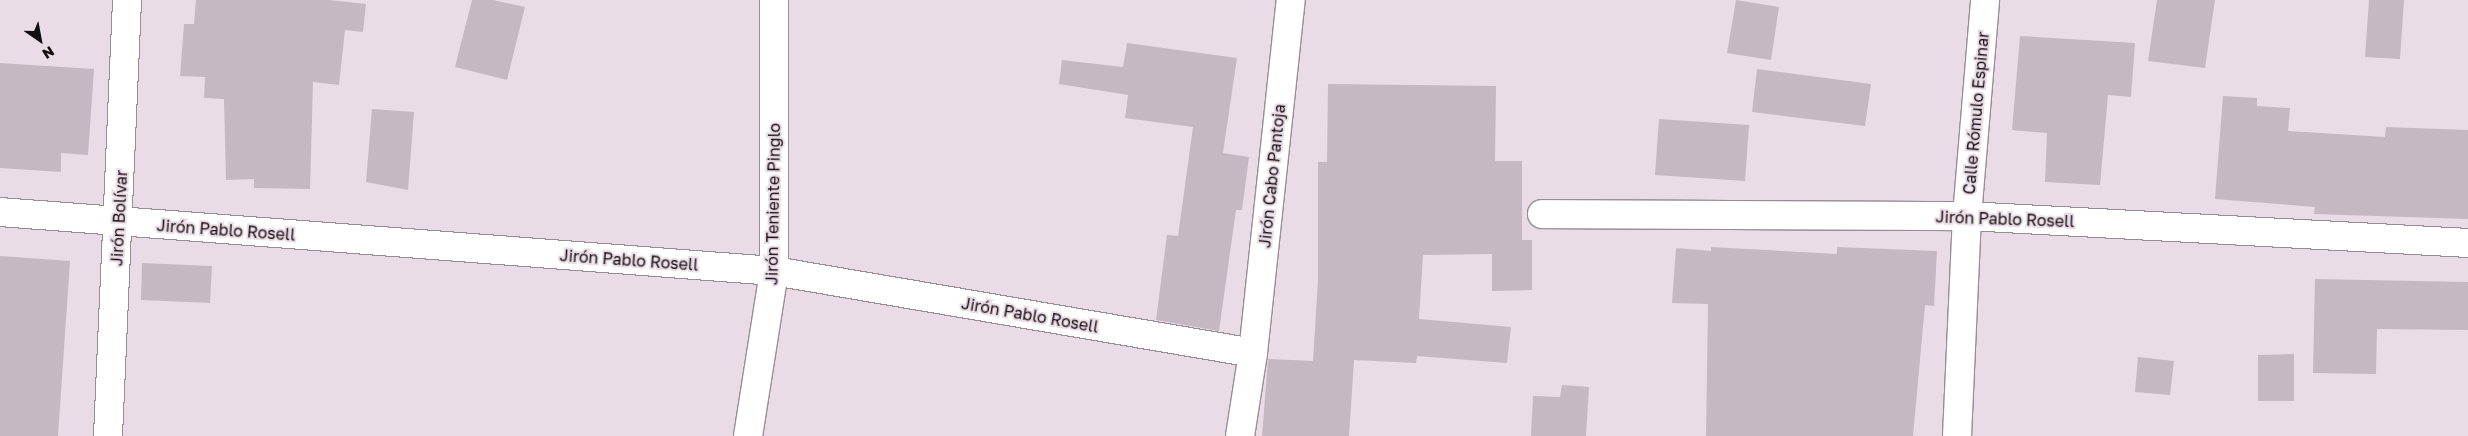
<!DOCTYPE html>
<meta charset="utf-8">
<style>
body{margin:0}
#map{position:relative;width:2468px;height:436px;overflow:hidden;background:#eadce6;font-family:"Golos Text",sans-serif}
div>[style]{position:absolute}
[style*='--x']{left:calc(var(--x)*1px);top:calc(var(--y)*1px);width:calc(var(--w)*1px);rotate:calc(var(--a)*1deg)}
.building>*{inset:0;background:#c5b8c2}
.roads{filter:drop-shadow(1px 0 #988c95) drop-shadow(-1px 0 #988c95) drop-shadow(0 1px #988c95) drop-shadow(0 -1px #988c95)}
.minor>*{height:28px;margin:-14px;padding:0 14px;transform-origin:14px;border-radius:14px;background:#fff}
span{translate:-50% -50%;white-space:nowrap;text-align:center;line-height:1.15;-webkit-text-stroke:4px #eadce6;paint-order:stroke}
.street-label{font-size:16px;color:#120e11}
.north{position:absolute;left:15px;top:15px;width:50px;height:50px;-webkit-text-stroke:4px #eadce6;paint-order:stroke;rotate:147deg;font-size:14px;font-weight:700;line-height:20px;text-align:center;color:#120e11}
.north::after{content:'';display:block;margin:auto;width:18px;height:22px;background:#120e11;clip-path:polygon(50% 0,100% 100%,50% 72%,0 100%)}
</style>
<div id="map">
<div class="building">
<div style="clip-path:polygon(196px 0,329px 0,366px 4px,363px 32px,345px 30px,339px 85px,313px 82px,310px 189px,254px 188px,254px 179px,226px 180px,224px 99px,204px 98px,205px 77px,180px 76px,184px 24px,194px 24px)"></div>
<div style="clip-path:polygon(472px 0,493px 0,525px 7px,507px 80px,455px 67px)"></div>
<div style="clip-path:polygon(1736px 0,1779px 7px,1771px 60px,1727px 53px)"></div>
<div style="clip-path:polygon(2157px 0,2215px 0,2205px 68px,2148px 61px)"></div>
<div style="clip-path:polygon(2369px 0,2404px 0,2400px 59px,2365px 57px)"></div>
<div style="clip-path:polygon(2020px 36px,2135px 43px,2131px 97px,2108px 95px,2100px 185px,2045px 182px,2047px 133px,2012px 130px)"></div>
<div style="clip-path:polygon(1127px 43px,1237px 58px,1223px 153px,1249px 157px,1242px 210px,1236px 210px,1219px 331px,1156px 320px,1167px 235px,1178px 236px,1193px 127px,1125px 118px,1128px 95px,1059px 84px,1062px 60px,1123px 67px)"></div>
<div style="clip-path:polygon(0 63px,94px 69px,88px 155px,61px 153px,61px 172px,0 168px)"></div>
<div style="clip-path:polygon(1757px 69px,1871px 84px,1865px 126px,1752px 112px)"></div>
<div style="clip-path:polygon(1328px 84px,1496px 86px,1495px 161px,1522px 161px,1522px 240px,1532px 240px,1532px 290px,1492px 291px,1492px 254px,1423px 255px,1419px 319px,1511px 327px,1507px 363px,1417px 356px,1416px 363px,1354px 360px,1349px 436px,1262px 436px,1268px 359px,1313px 361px,1318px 280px,1318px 162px,1327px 162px)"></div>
<div style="clip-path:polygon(2223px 96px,2257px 98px,2257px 106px,2290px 108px,2288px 131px,2385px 137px,2386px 127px,2468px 130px,2468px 219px,2314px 214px,2315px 207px,2215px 199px)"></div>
<div style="clip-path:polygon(372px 109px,414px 112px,408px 190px,366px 182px)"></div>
<div style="clip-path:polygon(1659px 119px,1749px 125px,1745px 181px,1655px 175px)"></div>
<div style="clip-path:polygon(1711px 247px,1837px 254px,1837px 247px,1937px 251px,1934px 306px,1925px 305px,1913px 436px,1706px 436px,1708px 304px,1672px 303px,1676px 248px,1711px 251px)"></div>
<div style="clip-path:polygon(0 256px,70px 261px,58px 436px,0 436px)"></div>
<div style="clip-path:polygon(142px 263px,212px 266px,210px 303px,141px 300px)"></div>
<div style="clip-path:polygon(2315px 279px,2468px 282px,2468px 330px,2377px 329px,2376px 374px,2313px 373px)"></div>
<div style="clip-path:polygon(2294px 354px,2294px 401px,2258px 401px,2258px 355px)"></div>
<div style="clip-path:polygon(2138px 357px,2174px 361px,2170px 395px,2135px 392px)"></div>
<div style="clip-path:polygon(1562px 385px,1589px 387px,1586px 436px,1531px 436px,1533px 396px,1560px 397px)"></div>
</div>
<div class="roads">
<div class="minor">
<div style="--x:0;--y:212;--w:776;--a:4.36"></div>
<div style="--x:774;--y:271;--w:486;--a:9.7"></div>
<div style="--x:1542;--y:214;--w:425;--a:0.3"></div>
<div style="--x:1967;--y:216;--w:502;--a:3.08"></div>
<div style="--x:108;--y:436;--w:436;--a:-87.5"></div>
<div style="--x:748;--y:436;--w:167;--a:-81"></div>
<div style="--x:774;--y:271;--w:271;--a:-90"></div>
<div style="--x:1240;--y:436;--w:84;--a:-81.1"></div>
<div style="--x:1253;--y:353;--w:355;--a:-83.9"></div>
<div style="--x:1957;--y:436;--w:220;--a:-87.4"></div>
<div style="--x:1967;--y:216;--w:217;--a:-85.2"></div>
</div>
</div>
<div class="street-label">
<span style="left:1976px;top:113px;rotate:-85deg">Calle Rómulo Espinar</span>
<span style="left:1272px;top:176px;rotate:-84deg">Jirón Cabo Pantoja</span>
<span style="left:773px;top:204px;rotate:-89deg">Jirón Teniente Pinglo</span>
<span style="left:119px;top:218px;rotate:-87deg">Jirón Bolívar</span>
<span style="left:2005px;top:219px;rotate:2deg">Jirón Pablo Rosell</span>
<span style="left:226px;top:230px;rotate:4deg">Jirón Pablo Rosell</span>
<span style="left:629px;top:260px;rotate:4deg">Jirón Pablo Rosell</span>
<span style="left:1030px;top:315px;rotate:10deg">Jirón Pablo Rosell</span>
</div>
<div class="north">N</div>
</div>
